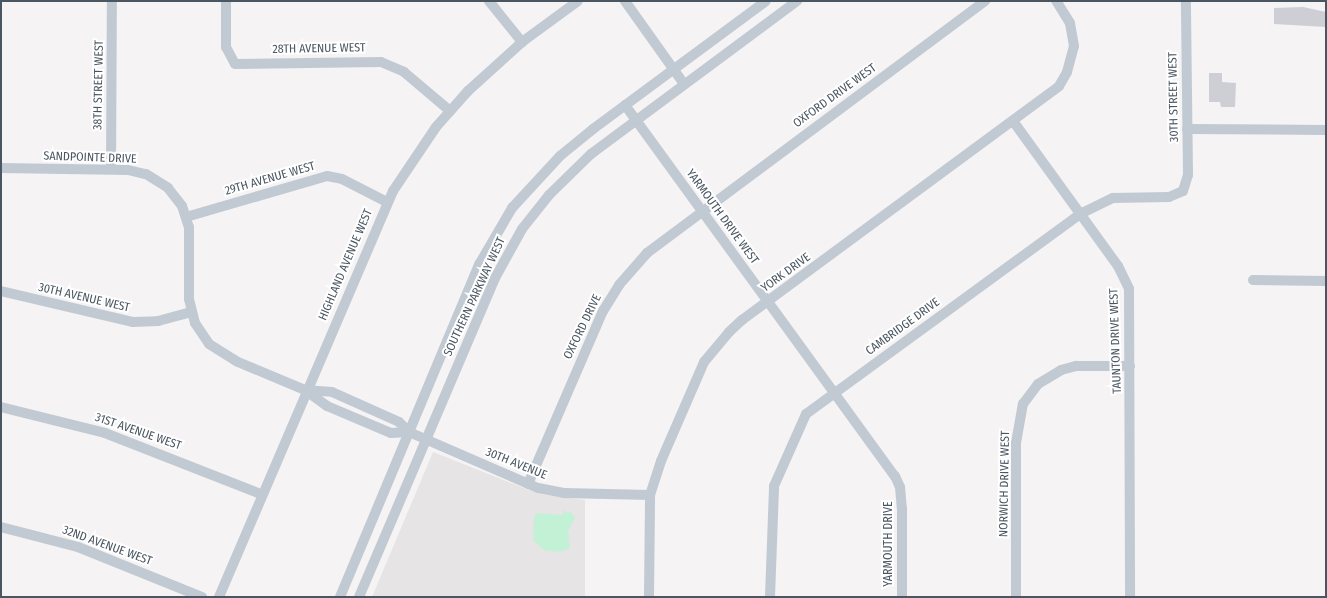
<!DOCTYPE html>
<style>
body{margin:0}
#map{position:relative;width:1327px;height:598px;overflow:hidden;background:#f5f3f3;font-family:"Fira Sans Condensed",sans-serif}
div>[style]{position:absolute}
[style*='--x']{left:calc(var(--x)*1px);top:calc(var(--y)*1px);width:calc(var(--w)*1px);rotate:calc(var(--a)*1deg)}
.education>*{inset:0;background:#e6e4e5}
.green>*{inset:0;background:#c3f1d5}
.building>*{inset:0;background:#cdcfd5}
.minor>*{height:10px;margin:-5px;padding:0 5px;transform-origin:5px;border-radius:5px;background:#c1cad2}
span{translate:-50% -50%;white-space:nowrap;text-align:center;line-height:1.15;-webkit-text-stroke:4px #fff;paint-order:stroke}
.street-label{font-size:12px;color:#4a5661}
.frame{position:absolute;inset:0;border:2px solid #4a5661;pointer-events:none}
</style>
<div id="map">
<div class="education">
<div style="clip-path:polygon(433px 452px,539px 494px,585px 500px,585px 597px,372px 597px)"></div>
</div>
<div class="green">
<div style="clip-path:polygon(563px 511px,572px 513px,575px 518px,568px 531px,570px 548px,560px 552px,544px 550px,533px 540px,534px 518px,537px 513px,563px 515px)"></div>
</div>
<div class="building">
<div style="clip-path:polygon(1303px 7px,1326px 12px,1326px 27px,1274px 24px,1274px 8px)"></div>
<div style="clip-path:polygon(1209px 73px,1222px 73px,1222px 82px,1236px 83px,1235px 107px,1221px 107px,1220px 102px,1209px 102px)"></div>
</div>
<div class="minor">
<div style="--x:226;--y:1;--w:46;--a:90"></div>
<div style="--x:226;--y:47;--w:19;--a:62"></div>
<div style="--x:235;--y:64;--w:146;--a:-0.8"></div>
<div style="--x:381;--y:62;--w:25;--a:23"></div>
<div style="--x:404;--y:72;--w:59;--a:40.2"></div>
<div style="--x:489;--y:1;--w:53;--a:51.2"></div>
<div style="--x:625;--y:1;--w:102;--a:54.6"></div>
<div style="--x:625;--y:105;--w:459;--a:54"></div>
<div style="--x:895;--y:476;--w:12;--a:66"></div>
<div style="--x:900;--y:487;--w:22;--a:85"></div>
<div style="--x:902;--y:509;--w:88;--a:90"></div>
<div style="--x:1013;--y:121;--w:179;--a:54.1"></div>
<div style="--x:1118;--y:266;--w:25;--a:64"></div>
<div style="--x:1129;--y:289;--w:308;--a:89.8"></div>
<div style="--x:1187;--y:129;--w:139;--a:0.4"></div>
<div style="--x:1;--y:168;--w:127;--a:0.9"></div>
<div style="--x:128;--y:170;--w:18;--a:13"></div>
<div style="--x:146;--y:174;--w:26;--a:32"></div>
<div style="--x:168;--y:188;--w:23;--a:52"></div>
<div style="--x:182;--y:206;--w:22;--a:72"></div>
<div style="--x:189;--y:227;--w:72;--a:90"></div>
<div style="--x:189;--y:299;--w:25;--a:76"></div>
<div style="--x:195;--y:323;--w:25;--a:56"></div>
<div style="--x:209;--y:344;--w:34;--a:32"></div>
<div style="--x:238;--y:362;--w:73;--a:22.7"></div>
<div style="--x:305;--y:390;--w:27;--a:4"></div>
<div style="--x:332;--y:392;--w:73;--a:24.1"></div>
<div style="--x:399;--y:422;--w:14;--a:45"></div>
<div style="--x:409;--y:432;--w:141;--a:23.5"></div>
<div style="--x:538;--y:488;--w:26;--a:11"></div>
<div style="--x:564;--y:493;--w:86;--a:1.3"></div>
<div style="--x:111;--y:169;--w:168;--a:-89.7"></div>
<div style="--x:186;--y:217;--w:147;--a:-16.2"></div>
<div style="--x:327;--y:176;--w:15;--a:11"></div>
<div style="--x:342;--y:179;--w:51;--a:27.1"></div>
<div style="--x:1253;--y:280;--w:73;--a:0.8"></div>
<div style="--x:1;--y:291;--w:136;--a:13.2"></div>
<div style="--x:133;--y:322;--w:25;--a:-2"></div>
<div style="--x:158;--y:321;--w:34;--a:-15"></div>
<div style="--x:305;--y:390;--w:27;--a:36"></div>
<div style="--x:327;--y:406;--w:69;--a:22.9"></div>
<div style="--x:391;--y:433;--w:18;--a:-3"></div>
<div style="--x:1;--y:407;--w:107;--a:14"></div>
<div style="--x:105;--y:433;--w:168;--a:21.4"></div>
<div style="--x:528;--y:484;--w:189;--a:-66.6"></div>
<div style="--x:603;--y:311;--w:31;--a:-58"></div>
<div style="--x:619;--y:285;--w:43;--a:-48.8"></div>
<div style="--x:647;--y:253;--w:422;--a:-36.7"></div>
<div style="--x:1;--y:527;--w:80;--a:14.6"></div>
<div style="--x:78;--y:547;--w:134;--a:22"></div>
<div style="--x:219;--y:597;--w:442;--a:-66.8"></div>
<div style="--x:393;--y:191;--w:77;--a:-56.1"></div>
<div style="--x:436;--y:127;--w:48;--a:-48.4"></div>
<div style="--x:468;--y:91;--w:73;--a:-42.2"></div>
<div style="--x:522;--y:42;--w:69;--a:-36.2"></div>
<div style="--x:340;--y:597;--w:362;--a:-67.3"></div>
<div style="--x:480;--y:263;--w:64;--a:-59.8"></div>
<div style="--x:512;--y:208;--w:71;--a:-47.3"></div>
<div style="--x:560;--y:156;--w:43;--a:-39.3"></div>
<div style="--x:593;--y:129;--w:215;--a:-36.5"></div>
<div style="--x:359;--y:597;--w:347;--a:-66.9"></div>
<div style="--x:495;--y:278;--w:56;--a:-61.1"></div>
<div style="--x:522;--y:229;--w:43;--a:-51.5"></div>
<div style="--x:549;--y:195;--w:59;--a:-44.3"></div>
<div style="--x:591;--y:154;--w:257;--a:-36.6"></div>
<div style="--x:649;--y:597;--w:102;--a:-89.4"></div>
<div style="--x:650;--y:495;--w:36;--a:-72"></div>
<div style="--x:661;--y:461;--w:108;--a:-66.5"></div>
<div style="--x:704;--y:362;--w:39;--a:-50"></div>
<div style="--x:729;--y:332;--w:18;--a:-43"></div>
<div style="--x:742;--y:320;--w:394;--a:-36.4"></div>
<div style="--x:1059;--y:86;--w:16;--a:-60"></div>
<div style="--x:1067;--y:72;--w:27;--a:-75"></div>
<div style="--x:1074;--y:46;--w:23;--a:-100"></div>
<div style="--x:1070;--y:23;--w:26;--a:-122"></div>
<div style="--x:770;--y:597;--w:111;--a:-87.9"></div>
<div style="--x:774;--y:486;--w:79;--a:-66"></div>
<div style="--x:806;--y:414;--w:339;--a:-36.1"></div>
<div style="--x:1080;--y:214;--w:37;--a:-26"></div>
<div style="--x:1113;--y:198;--w:56;--a:-1"></div>
<div style="--x:1169;--y:197;--w:15;--a:-23"></div>
<div style="--x:1183;--y:191;--w:17;--a:-73"></div>
<div style="--x:1188;--y:175;--w:174;--a:-90.7"></div>
<div style="--x:1016;--y:597;--w:154;--a:-90"></div>
<div style="--x:1016;--y:443;--w:40;--a:-80"></div>
<div style="--x:1023;--y:404;--w:25;--a:-53"></div>
<div style="--x:1038;--y:384;--w:27;--a:-31"></div>
<div style="--x:1061;--y:370;--w:16;--a:-15"></div>
<div style="--x:1076;--y:366;--w:54;--a:0"></div>
</div>
<div class="street-label">
<span style="left:319px;top:49px;rotate:-1deg">28TH AVENUE WEST</span>
<span style="left:99px;top:85px;rotate:-89deg">38TH STREET WEST</span>
<span style="left:835px;top:96px;rotate:-36deg">OXFORD DRIVE WEST</span>
<span style="left:1174px;top:97px;rotate:-91deg">30TH STREET WEST</span>
<span style="left:90px;top:158px;rotate:2deg">SANDPOINTE DRIVE</span>
<span style="left:270px;top:179px;rotate:-16deg">29TH AVENUE WEST</span>
<span style="left:722px;top:217px;rotate:54deg">YARMOUTH DRIVE WEST</span>
<span style="left:346px;top:265px;rotate:-67deg">HIGHLAND AVENUE WEST</span>
<span style="left:786px;top:273px;rotate:-36deg">YORK DRIVE</span>
<span style="left:475px;top:297px;rotate:-65deg">SOUTHERN PARKWAY WEST</span>
<span style="left:84px;top:298px;rotate:13deg">30TH AVENUE WEST</span>
<span style="left:583px;top:327px;rotate:-64deg">OXFORD DRIVE</span>
<span style="left:903px;top:327px;rotate:-36deg">CAMBRIDGE DRIVE</span>
<span style="left:1116px;top:341px;rotate:-92deg">TAUNTON DRIVE WEST</span>
<span style="left:138px;top:432px;rotate:19deg">31ST AVENUE WEST</span>
<span style="left:516px;top:464px;rotate:22deg">30TH AVENUE</span>
<span style="left:1005px;top:484px;rotate:-89deg">NORWICH DRIVE WEST</span>
<span style="left:889px;top:544px;rotate:-90deg">YARMOUTH DRIVE</span>
<span style="left:107px;top:546px;rotate:20deg">32ND AVENUE WEST</span>
</div>
<div class="frame"></div>
</div>
